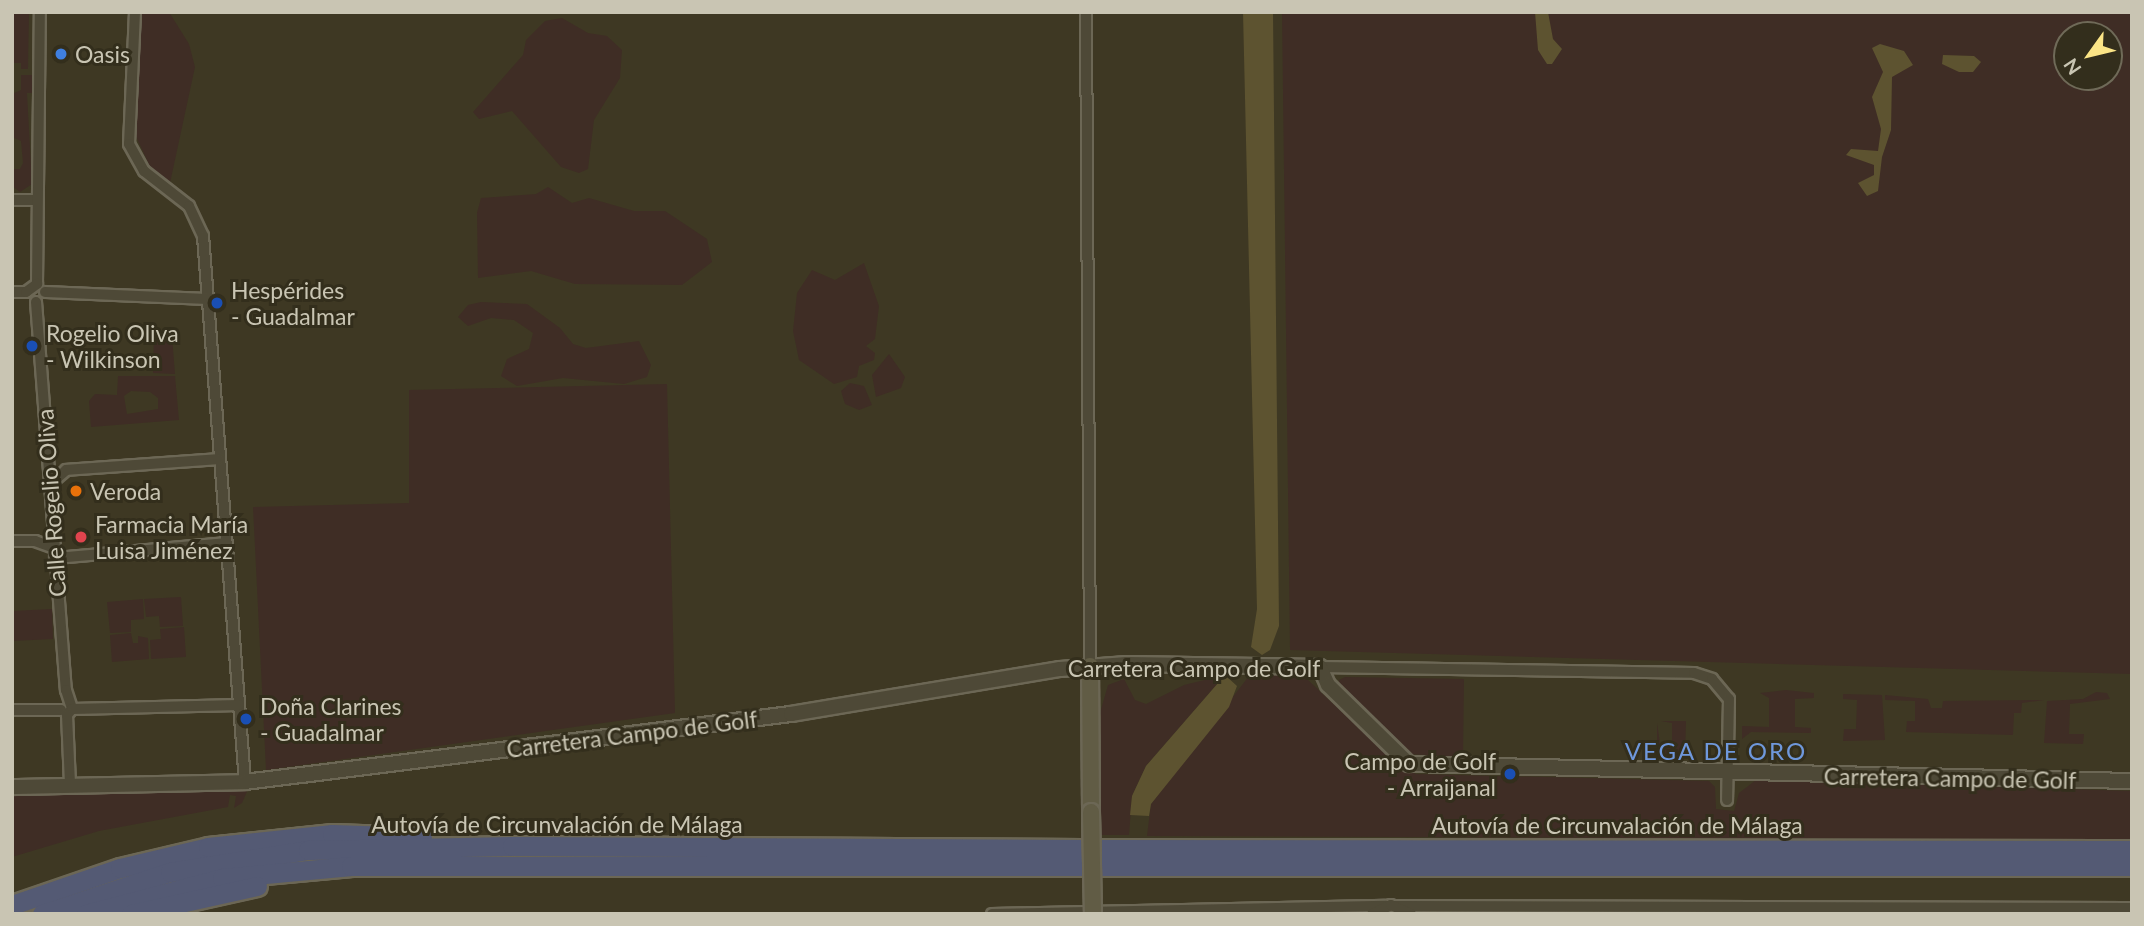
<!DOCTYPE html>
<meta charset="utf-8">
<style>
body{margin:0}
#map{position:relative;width:2144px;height:926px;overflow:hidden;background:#3e3823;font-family:Lato,sans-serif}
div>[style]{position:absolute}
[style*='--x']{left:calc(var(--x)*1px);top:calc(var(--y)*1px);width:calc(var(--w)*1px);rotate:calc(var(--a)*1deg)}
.green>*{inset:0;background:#3f2d25}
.water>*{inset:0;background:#5d5330}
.roads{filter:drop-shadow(2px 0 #6c6755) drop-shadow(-2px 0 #6c6755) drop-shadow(0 2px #6c6755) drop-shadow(0 -2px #6c6755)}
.minor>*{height:10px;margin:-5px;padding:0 5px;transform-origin:5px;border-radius:5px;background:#4e4937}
.tertiary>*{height:14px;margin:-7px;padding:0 7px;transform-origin:7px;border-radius:7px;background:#4e4937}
.secondary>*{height:16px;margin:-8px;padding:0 8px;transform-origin:8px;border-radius:8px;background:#615c45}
.motorway>*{height:19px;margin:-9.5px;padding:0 9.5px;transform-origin:9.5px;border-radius:9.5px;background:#545a74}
.bridges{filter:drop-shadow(2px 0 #6c6755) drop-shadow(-2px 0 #6c6755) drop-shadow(0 2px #6c6755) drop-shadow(0 -2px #6c6755)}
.secondary-bridge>*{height:16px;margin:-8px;padding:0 8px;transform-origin:8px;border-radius:8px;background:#615c45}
.dots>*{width:19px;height:19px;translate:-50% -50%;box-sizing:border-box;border:4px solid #332e1c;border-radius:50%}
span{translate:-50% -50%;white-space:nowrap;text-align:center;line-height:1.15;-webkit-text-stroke:6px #332e1c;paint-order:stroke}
.poi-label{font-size:23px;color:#c9c5b3}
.left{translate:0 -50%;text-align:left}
.right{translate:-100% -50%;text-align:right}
.street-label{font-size:23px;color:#c9c5b3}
.neighbourhood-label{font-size:24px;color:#6f98dc;letter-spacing:2px}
.frame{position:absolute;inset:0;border:14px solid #c9c5b3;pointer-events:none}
.north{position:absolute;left:2053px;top:21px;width:70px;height:70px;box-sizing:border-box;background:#332e1c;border:2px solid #6f6a58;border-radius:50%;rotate:236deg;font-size:19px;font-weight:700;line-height:28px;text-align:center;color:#c9c5b3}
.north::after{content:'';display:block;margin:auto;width:24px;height:32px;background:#fbe486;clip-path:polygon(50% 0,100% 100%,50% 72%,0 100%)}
</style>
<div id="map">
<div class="green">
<div style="clip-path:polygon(29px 12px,28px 69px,21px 69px,21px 63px,12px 63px,12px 13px)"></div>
<div style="clip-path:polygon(141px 12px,169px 12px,189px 44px,195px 67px,170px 183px,150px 167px,134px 132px)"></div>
<div style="clip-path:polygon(evenodd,1282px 12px,2132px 12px,2132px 674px,1290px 650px,1282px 12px,2067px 35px,2109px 35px,2109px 77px,2067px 77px,2067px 35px)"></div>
<div style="clip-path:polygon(562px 18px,588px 33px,607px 36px,622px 50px,620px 78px,594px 120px,588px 169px,579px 173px,561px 167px,512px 111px,479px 119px,473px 112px,523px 55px,526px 40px,545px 21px)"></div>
<div style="clip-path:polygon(21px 75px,32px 75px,33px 93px,27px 93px,32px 184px,20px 192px,12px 186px,12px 169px,20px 169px,23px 163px,21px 141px,12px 137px,12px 94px,21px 90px)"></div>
<div style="clip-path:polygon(548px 187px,572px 203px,589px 198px,634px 211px,665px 211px,707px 239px,712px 262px,682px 285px,575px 284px,531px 271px,478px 278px,477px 213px,481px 198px,536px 194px)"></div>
<div style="clip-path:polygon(864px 263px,879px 306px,875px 339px,866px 346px,875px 353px,874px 360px,859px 366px,857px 377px,834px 384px,799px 360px,793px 331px,797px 293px,812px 270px,835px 280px)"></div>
<div style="clip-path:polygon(481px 302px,527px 304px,560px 328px,573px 344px,586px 348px,639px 341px,651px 365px,647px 377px,624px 384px,563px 378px,517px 386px,501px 376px,507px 359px,529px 349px,533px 333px,514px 320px,491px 318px,468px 326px,458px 317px,468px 305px)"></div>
<div style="clip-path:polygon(154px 335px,172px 336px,175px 374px,153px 373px)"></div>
<div style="clip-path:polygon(889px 354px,905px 377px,901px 388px,876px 397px,872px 375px)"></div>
<div style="clip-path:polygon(evenodd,118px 376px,175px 376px,179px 420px,91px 427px,89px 401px,95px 394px,117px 395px,118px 376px,131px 391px,150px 392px,158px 398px,158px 409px,127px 414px,124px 396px,131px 391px)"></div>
<div style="clip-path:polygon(850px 383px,864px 386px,872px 405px,859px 410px,845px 404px,841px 391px)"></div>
<div style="clip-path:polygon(667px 384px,675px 713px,266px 770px,253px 507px,409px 503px,409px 390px)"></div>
<div style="clip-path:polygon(181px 597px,183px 626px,160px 627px,159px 616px,146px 617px,144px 599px)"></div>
<div style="clip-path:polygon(143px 599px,144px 619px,131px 620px,131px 632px,110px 633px,107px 602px)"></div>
<div style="clip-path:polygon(52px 609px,53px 639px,12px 641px,12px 611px)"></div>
<div style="clip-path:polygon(184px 627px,186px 657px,151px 659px,150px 640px,161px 639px,160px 629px)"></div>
<div style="clip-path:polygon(131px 633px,133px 643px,138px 643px,138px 636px,148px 638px,149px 659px,112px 662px,110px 635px)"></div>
<div style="clip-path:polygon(1252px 672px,1295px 675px,1308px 680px,1391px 758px,1416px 774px,1709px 781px,1715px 787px,1716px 809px,1734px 811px,1739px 793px,1756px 780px,2132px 791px,2132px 840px,1147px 836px,1151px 804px)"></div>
<div style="clip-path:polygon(1225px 675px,1146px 766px,1132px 796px,1129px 835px,1100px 835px,1098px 720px,1108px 685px,1124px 679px,1135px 700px,1146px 704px,1184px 685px)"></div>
<div style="clip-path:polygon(1345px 677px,1464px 679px,1463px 757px,1408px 754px,1340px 688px,1339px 680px)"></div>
<div style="clip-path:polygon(1786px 690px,1814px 693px,1814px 698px,1795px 699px,1795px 727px,1811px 728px,1811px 733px,1751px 732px,1742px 739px,1742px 726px,1769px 727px,1769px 698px,1760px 693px)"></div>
<div style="clip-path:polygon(2096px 692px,2107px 693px,2110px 699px,2070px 704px,2069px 734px,2084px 734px,2083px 744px,2044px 743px,2047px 701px,2083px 699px)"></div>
<div style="clip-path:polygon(1843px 694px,1882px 695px,1885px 740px,1843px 741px,1844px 729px,1856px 729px,1857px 700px,1843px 699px)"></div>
<div style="clip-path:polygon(1885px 695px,1928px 699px,1931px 708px,1942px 708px,1943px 701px,2044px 700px,2022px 703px,2021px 713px,2014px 713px,2013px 735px,1906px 732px,1907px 721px,1915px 721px,1915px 701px,1885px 700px)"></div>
<div style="clip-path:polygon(1661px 721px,1686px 721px,1685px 756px,1657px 756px,1657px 723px,1660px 743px,1672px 742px,1672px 723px)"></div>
<div style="clip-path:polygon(249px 787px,242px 803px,234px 808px,236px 796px,230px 795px,228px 807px,99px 831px,12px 857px,12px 794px)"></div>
</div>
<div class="water">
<div style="clip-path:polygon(1243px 12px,1273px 12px,1279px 626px,1270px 650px,1262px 655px,1251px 647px,1257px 609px)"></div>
<div style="clip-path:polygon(1535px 12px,1548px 12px,1553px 39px,1562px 49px,1552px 64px,1547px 64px,1538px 50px)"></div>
<div style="clip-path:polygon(1880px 44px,1904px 51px,1913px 65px,1892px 77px,1891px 130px,1882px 157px,1878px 191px,1867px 196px,1858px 183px,1874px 175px,1874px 165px,1846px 155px,1851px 149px,1878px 151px,1881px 129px,1872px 97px,1883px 72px,1872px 48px)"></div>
<div style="clip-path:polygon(1943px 55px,1974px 56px,1981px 62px,1973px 72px,1959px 72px,1942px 64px)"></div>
<div style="clip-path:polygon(1225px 675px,1237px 686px,1229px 707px,1151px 804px,1149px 816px,1130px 815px,1132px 796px,1146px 766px)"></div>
</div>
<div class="roads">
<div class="minor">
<div style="--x:135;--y:12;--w:132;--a:92.6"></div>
<div style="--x:129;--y:144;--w:31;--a:61"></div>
<div style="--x:144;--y:171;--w:57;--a:37.9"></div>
<div style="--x:189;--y:206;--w:33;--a:65"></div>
<div style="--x:203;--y:236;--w:548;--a:85.6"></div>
<div style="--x:1086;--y:12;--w:654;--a:89.65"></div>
<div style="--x:12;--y:200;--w:24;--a:0"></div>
<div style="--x:37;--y:284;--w:272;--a:-89.4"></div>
<div style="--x:12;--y:292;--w:14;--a:0"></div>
<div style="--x:26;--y:292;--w:14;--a:-36"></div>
<div style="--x:45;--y:292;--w:163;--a:2.5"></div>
<div style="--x:36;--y:302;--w:389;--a:85.6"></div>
<div style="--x:66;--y:690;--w:20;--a:72"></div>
<div style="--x:72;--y:709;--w:8;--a:130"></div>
<div style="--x:49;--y:485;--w:23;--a:-41"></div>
<div style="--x:66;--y:470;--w:153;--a:-4.1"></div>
<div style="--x:12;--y:541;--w:23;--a:0"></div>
<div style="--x:35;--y:541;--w:20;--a:20"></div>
<div style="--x:55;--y:558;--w:171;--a:-5"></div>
<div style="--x:1320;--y:667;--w:374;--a:0.9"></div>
<div style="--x:1694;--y:673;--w:19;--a:18"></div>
<div style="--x:1712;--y:679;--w:26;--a:50"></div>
<div style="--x:1729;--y:699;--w:101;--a:91.1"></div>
<div style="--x:72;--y:709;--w:167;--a:-1.4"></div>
<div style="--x:12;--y:710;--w:49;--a:0"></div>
<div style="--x:67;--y:715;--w:70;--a:87.5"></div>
<div style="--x:1396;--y:906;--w:736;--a:0.16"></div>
<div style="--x:992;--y:914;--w:394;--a:-1.2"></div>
<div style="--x:1372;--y:914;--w:21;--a:-25"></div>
<div style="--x:1391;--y:905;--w:22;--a:24"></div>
</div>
<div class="tertiary">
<div style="--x:12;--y:787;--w:233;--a:-1.2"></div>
<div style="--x:245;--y:782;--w:550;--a:-7.1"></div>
<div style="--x:791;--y:714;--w:273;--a:-9.5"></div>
<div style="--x:1060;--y:669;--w:67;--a:-4.3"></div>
<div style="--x:1127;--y:664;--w:193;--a:0.9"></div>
<div style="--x:1320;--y:667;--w:20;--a:66"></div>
<div style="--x:1328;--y:685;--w:113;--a:44.3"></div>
<div style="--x:1409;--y:764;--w:723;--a:1.35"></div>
</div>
<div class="secondary">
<div style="--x:1090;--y:666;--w:146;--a:89.6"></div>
</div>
<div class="motorway">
<div style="--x:1101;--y:849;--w:1031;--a:0.06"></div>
<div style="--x:1102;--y:866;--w:1030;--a:0"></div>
<div style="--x:12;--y:905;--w:114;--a:-18.9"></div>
<div style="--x:120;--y:868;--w:90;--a:-13.4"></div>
<div style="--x:208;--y:847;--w:125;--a:-6"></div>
<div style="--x:332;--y:834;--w:90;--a:1.9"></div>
<div style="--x:42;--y:914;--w:135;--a:-18.2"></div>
<div style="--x:170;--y:872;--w:140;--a:-9.1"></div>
<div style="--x:308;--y:850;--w:204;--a:-1.1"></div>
<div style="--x:512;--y:846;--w:569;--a:0.3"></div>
<div style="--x:86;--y:914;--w:141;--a:-14.8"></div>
<div style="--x:222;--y:878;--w:130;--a:-5.3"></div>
<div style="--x:351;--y:866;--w:730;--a:0"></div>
<div style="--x:131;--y:914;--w:129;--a:-12.5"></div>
</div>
</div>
<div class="bridges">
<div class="secondary-bridge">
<div style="--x:1091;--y:812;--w:102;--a:88.9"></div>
</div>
</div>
<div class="dots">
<div style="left:61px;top:54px;background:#3f7fe0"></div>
<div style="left:217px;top:303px;background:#1a4fb4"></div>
<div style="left:32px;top:346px;background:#1a4fb4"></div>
<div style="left:76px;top:491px;background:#e8710a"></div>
<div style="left:81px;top:537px;background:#e0444e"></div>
<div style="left:246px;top:719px;background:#1a4fb4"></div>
<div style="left:1510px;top:774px;background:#1a4fb4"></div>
</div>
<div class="poi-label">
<span class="left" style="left:75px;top:54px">Oasis</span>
<span class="left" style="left:231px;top:303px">Hespérides<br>- Guadalmar</span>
<span class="left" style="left:46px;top:346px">Rogelio Oliva<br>- Wilkinson</span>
<span class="left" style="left:90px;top:491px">Veroda</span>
<span class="left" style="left:95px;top:537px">Farmacia María<br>Luisa Jiménez</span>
<span class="left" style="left:260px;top:719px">Doña Clarines<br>- Guadalmar</span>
<span class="right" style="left:1496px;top:774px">Campo de Golf<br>- Arraijanal</span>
</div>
<div class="street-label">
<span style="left:51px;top:503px;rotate:-94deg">Calle Rogelio Oliva</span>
<span style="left:1194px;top:668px">Carretera Campo de Golf</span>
<span style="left:632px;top:734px;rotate:-7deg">Carretera Campo de Golf</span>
<span style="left:1950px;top:778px;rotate:1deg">Carretera Campo de Golf</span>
<span style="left:557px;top:824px">Autovía de Circunvalación de Málaga</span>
<span style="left:1617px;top:825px">Autovía de Circunvalación de Málaga</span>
</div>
<div class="neighbourhood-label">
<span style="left:1716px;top:751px">VEGA DE ORO</span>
</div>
<div class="frame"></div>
<div class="north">N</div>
</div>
